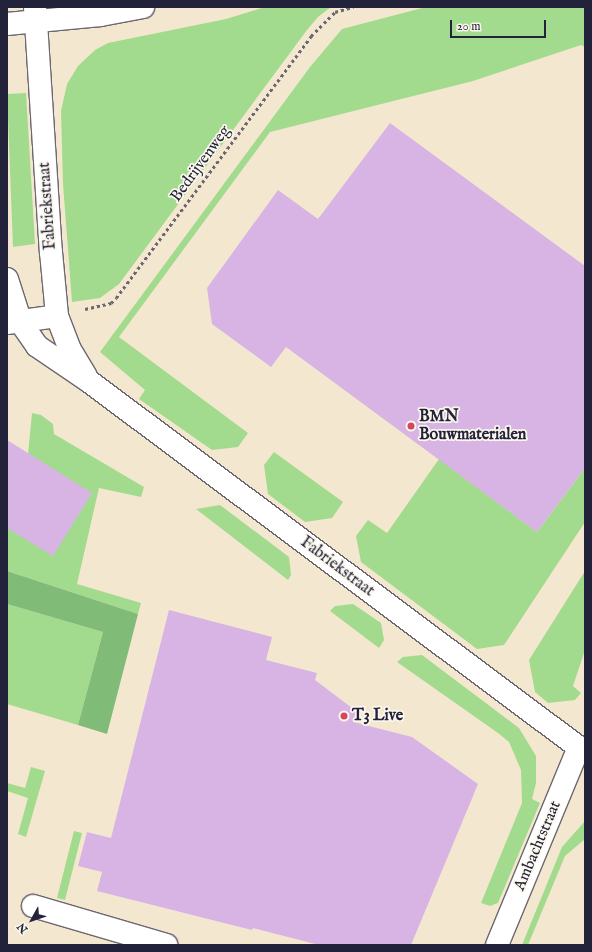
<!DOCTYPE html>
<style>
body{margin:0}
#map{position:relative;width:592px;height:952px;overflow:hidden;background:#f4e7cf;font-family:"IM FELL English",serif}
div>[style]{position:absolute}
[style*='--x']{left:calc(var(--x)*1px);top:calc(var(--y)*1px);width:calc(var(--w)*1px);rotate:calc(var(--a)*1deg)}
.green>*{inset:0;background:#a2db8d}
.forest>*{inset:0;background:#81bb78}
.building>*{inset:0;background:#d7b4e4}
.path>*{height:2.5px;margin-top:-1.25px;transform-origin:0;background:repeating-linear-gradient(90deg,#6c676f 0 3px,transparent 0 6px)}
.roads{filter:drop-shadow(1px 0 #6c676f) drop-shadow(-1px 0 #6c676f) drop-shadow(0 1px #6c676f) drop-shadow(0 -1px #6c676f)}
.minor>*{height:22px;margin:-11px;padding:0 11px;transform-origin:11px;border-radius:11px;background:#fff}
.primary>*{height:22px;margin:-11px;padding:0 11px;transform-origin:11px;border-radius:11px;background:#fff}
.dots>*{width:11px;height:11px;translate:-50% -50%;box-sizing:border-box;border:2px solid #fbf7ec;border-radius:50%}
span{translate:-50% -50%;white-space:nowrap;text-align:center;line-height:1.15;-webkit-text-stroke:3.5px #fbf7ec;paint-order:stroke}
.street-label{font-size:16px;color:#22223b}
.poi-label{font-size:16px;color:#22223b;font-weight:700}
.left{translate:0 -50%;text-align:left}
.frame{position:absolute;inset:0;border:8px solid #22223b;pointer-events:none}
.north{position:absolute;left:12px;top:900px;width:40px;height:40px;-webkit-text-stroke:3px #fbf7ec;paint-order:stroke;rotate:230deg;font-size:11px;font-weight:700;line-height:16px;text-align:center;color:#22223b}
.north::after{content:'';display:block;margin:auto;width:14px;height:18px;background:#22223b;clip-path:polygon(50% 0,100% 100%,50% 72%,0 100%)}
.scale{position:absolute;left:450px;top:20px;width:96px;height:18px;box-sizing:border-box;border:2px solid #22223b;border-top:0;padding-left:5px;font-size:12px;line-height:14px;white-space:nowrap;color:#22223b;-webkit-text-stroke:3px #fbf7ec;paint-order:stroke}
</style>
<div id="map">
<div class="green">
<div style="clip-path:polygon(265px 7px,331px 7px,318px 17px,307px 30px,119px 284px,100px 298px,72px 302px,63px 184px,61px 111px,67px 84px,78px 66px,95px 50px,108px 43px,226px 19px)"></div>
<div style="clip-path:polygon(426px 7px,585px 7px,585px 47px,581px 45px,473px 81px,270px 132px,119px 337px,248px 433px,238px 447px,212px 450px,139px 399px,145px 390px,100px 352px,310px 67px,342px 29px)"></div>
<div style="clip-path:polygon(26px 93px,35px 244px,13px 247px,7px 94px)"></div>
<div style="clip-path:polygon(32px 413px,41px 415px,53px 424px,54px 434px,144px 487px,141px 497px,99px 488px,77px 584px,141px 603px,138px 614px,7px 571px,7px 509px,25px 485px)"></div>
<div style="clip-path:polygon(274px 452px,343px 502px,332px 518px,305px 522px,268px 494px,264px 465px)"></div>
<div style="clip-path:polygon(439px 459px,537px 532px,585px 468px,585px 522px,504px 645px,477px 649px,361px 562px,356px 536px,368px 520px,387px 533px)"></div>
<div style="clip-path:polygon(220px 505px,289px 557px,291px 575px,288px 580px,196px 509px)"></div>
<div style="clip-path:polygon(585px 571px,585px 650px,573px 686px,581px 693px,575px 700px,548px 703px,535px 692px,529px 660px)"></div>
<div style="clip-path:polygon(7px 604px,103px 632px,78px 725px,7px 704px)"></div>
<div style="clip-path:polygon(353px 604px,381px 623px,384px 640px,379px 648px,330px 611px,335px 606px)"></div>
<div style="clip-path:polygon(422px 655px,519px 728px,536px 756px,536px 783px,532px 799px,540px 803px,498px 903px,490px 906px,481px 903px,522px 803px,521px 770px,509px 742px,498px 733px,397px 662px,403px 657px)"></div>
<div style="clip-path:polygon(31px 767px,45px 771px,26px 837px,18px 834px,28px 798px,7px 791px,7px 783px,25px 788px)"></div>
<div style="clip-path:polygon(585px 821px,585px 839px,565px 856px,528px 945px,522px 945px,562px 847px)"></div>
<div style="clip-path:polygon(74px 831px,82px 833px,65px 900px,57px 898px)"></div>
</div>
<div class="forest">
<div style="clip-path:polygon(7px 571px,138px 614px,107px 734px,78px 725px,103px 632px,7px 604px)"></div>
</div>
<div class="building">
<div style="clip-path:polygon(390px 123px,585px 266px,585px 468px,537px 532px,286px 347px,271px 367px,212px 324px,207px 288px,278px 190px,318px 219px)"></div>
<div style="clip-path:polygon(7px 440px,92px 493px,53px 556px,7px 528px)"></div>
<div style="clip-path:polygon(169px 610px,272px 637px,266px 660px,317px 673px,315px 680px,356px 711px,353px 722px,412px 737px,478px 784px,411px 945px,319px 945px,253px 928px,252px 930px,97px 891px,102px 872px,78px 866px,87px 832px,111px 838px)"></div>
</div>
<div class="path">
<div style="--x:85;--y:309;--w:27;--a:-13"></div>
<div style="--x:111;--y:303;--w:7;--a:-45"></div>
<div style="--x:116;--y:298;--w:327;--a:-53.3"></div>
<div style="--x:311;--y:36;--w:34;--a:-45"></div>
<div style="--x:335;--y:12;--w:19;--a:-16"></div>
</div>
<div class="roads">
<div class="minor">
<div style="--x:35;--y:7;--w:246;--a:86.3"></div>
<div style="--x:51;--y:252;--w:64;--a:84.6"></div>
<div style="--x:57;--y:316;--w:34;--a:69"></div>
<div style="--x:69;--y:348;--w:33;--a:59"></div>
<div style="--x:7;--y:279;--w:46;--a:72.3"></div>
<div style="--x:21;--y:323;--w:28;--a:55"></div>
<div style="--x:37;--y:346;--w:64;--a:34.2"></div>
<div style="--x:90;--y:382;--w:618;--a:36.78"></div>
<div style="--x:7;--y:323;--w:50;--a:-8"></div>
<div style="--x:33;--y:906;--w:139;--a:16.3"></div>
<div style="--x:497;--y:945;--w:214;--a:-67.5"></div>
</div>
<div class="primary">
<div style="--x:7;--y:24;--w:94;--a:-5.5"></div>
<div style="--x:101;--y:15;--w:43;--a:-10.8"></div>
</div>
</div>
<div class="dots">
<div style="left:411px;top:426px;background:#d1495b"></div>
<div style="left:344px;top:716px;background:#d1495b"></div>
</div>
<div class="street-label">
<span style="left:201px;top:164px;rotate:-54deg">Bedrijvenweg</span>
<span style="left:48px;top:206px;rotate:-94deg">Fabriekstraat</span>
<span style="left:337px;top:567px;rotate:37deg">Fabriekstraat</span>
<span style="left:538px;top:846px;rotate:-67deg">Ambachtstraat</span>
</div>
<div class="poi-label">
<span class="left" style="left:419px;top:426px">BMN<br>Bouwmaterialen</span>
<span class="left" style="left:352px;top:716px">T3 Live</span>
</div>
<div class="frame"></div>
<div class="north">N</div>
<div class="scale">20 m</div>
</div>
